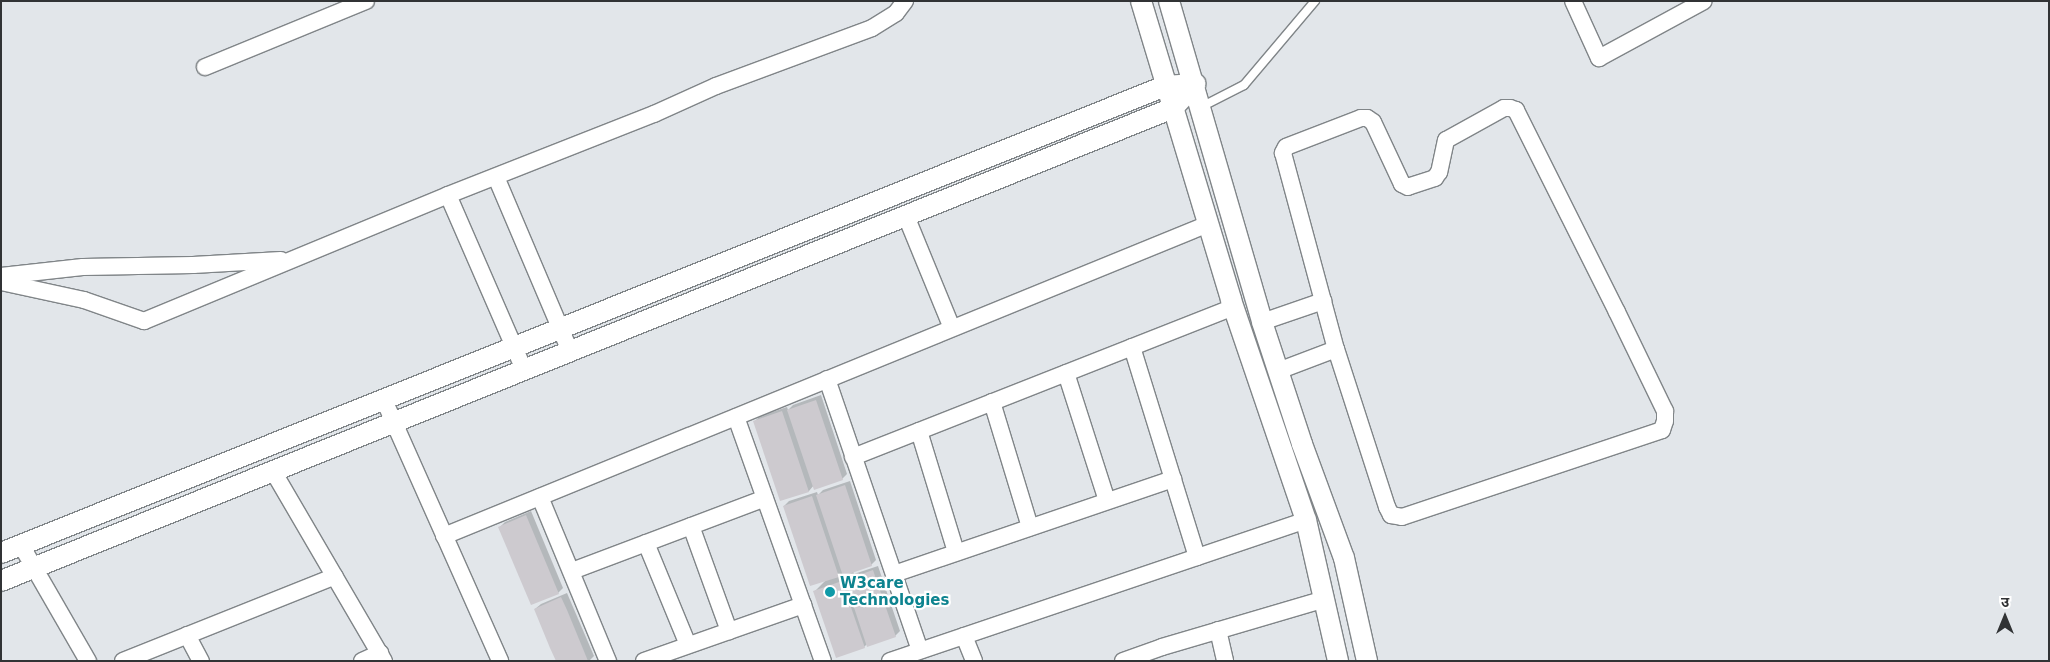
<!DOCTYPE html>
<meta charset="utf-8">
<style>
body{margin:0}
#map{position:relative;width:2050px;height:662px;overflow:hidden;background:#e2e6ea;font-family:"DejaVu Sans","Noto Sans Devanagari",sans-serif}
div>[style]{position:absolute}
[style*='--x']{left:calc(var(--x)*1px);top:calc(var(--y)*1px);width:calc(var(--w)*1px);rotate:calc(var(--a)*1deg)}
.shadow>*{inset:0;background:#0003}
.building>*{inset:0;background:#cdcacf}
.roads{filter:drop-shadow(1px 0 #808588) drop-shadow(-1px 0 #808588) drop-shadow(0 1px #808588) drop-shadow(0 -1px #808588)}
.service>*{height:8px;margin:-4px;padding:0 4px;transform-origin:4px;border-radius:4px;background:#fff}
.minor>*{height:16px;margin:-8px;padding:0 8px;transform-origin:8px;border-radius:8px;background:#fff}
.tertiary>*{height:20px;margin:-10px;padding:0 10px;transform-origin:10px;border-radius:10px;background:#fff}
.dots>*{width:14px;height:14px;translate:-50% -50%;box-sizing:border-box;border:2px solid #fff;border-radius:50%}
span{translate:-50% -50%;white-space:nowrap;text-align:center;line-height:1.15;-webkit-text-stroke:4.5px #fff;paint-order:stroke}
.culture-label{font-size:15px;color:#0d838f;font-weight:700}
.left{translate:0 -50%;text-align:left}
.frame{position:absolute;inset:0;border:2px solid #313335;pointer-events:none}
.north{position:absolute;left:1980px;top:592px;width:50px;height:50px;-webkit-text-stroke:4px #fff;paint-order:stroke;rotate:0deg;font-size:14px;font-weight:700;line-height:20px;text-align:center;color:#313335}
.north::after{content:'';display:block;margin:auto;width:18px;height:22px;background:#313335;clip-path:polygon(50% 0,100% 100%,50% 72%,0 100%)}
</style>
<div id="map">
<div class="shadow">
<div style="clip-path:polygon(821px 395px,847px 474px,842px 479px,814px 485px,809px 491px,781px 500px,755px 421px,760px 416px,787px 407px,788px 410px,793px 405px)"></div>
<div style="clip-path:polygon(850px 481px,876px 560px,871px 565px,853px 571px,854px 574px,878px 566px,900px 631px,895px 636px,867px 644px,864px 647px,815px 591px,826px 580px,784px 506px,789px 501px,817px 492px,818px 495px,823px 490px)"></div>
<div style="clip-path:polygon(531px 511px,563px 588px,558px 593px,500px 527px,505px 522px)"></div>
<div style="clip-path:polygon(567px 593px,594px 656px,589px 661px,557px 661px,535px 609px,541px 604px)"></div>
</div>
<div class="building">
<div style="clip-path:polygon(816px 400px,843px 480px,814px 490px,787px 410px)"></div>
<div style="clip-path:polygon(782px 411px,809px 492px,780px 501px,753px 421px)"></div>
<div style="clip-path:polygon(845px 485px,872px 566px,843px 576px,816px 495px)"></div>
<div style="clip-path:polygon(812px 496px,839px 577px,810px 586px,783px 506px)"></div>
<div style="clip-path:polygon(526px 515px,559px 594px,531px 605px,498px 527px)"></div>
<div style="clip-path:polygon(873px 570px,896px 637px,867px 647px,845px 580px)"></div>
<div style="clip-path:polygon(842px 581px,865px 648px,836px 658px,813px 591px)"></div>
<div style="clip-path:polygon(561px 597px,567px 610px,588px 661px,556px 661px,550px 648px,534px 609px)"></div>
</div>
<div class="roads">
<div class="service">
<div style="--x:1201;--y:107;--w:48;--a:-27.1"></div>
<div style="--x:1244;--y:85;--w:110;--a:-49.8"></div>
</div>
<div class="minor">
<div style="--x:1573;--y:1;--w:63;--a:65.5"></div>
<div style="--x:1599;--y:58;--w:119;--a:-28.5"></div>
<div style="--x:205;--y:67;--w:174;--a:-22.3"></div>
<div style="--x:496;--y:177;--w:189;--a:67"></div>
<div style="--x:448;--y:195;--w:191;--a:66.5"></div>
<div style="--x:906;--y:216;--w:121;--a:67.7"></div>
<div style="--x:1;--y:276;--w:82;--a:-6.3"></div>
<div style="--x:83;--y:267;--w:110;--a:-1"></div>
<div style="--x:193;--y:265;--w:88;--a:-3.3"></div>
<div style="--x:1;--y:282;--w:85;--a:12.2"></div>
<div style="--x:84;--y:300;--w:64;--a:19.3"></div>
<div style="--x:144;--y:321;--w:329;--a:-22.5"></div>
<div style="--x:448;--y:195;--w:221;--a:-21.5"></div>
<div style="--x:654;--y:114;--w:68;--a:-24.3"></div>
<div style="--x:716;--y:86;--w:166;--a:-20.4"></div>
<div style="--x:872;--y:28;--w:28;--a:-32"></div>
<div style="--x:896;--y:13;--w:15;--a:-53"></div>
<div style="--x:1262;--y:322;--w:65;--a:-19"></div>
<div style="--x:1132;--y:347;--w:220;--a:72.8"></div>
<div style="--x:1278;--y:371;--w:62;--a:-20.8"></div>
<div style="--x:1336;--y:349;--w:166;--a:72.1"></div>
<div style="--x:1387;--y:507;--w:9;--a:63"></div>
<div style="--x:1391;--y:515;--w:11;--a:10"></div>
<div style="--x:1402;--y:517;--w:274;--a:-18.5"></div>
<div style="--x:1662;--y:430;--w:9;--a:-72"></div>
<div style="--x:1665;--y:421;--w:10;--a:-90"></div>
<div style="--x:1665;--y:411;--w:110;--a:-115.9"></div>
<div style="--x:1617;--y:312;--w:226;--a:-116.6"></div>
<div style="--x:1516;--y:110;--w:6;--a:-162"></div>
<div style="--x:1510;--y:108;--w:6;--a:180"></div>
<div style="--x:1504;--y:108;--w:66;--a:151.1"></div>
<div style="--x:1446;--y:140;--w:33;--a:102"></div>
<div style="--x:1439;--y:172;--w:7;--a:124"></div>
<div style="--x:1435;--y:178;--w:28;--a:162"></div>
<div style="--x:1408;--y:187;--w:7;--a:-153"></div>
<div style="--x:1402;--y:184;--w:68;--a:-115.1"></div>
<div style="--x:1373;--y:122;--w:7;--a:-146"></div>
<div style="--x:1367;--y:118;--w:6;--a:180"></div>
<div style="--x:1361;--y:118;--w:80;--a:158.9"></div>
<div style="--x:1286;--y:147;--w:7;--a:117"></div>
<div style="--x:1283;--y:153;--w:203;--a:74.9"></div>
<div style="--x:1066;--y:373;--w:134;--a:72.2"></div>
<div style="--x:827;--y:379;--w:287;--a:71.1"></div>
<div style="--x:384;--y:400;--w:286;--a:66"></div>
<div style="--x:992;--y:402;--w:131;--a:73.1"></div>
<div style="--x:736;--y:417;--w:259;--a:70.4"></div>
<div style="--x:919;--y:431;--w:127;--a:73"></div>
<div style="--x:853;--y:457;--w:409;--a:-21.5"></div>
<div style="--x:273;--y:471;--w:220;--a:59.7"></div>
<div style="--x:540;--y:497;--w:178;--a:67.5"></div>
<div style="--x:691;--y:526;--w:112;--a:70.1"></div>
<div style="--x:444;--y:536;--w:825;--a:-22.21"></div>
<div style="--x:646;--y:543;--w:110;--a:67.6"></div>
<div style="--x:21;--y:545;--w:134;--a:60"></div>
<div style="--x:572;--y:571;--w:206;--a:-20.7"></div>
<div style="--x:894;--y:574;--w:295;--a:-18.8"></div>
<div style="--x:1218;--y:630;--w:32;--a:77"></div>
<div style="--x:187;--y:635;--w:30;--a:62"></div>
<div style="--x:964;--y:636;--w:27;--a:68"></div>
<div style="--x:123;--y:661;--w:228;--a:-21.8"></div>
<div style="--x:362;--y:661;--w:20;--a:-24"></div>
<div style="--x:644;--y:661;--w:169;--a:-19.4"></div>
<div style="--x:890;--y:661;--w:439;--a:-18.7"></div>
<div style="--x:1123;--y:661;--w:41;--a:-19.7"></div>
<div style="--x:1162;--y:647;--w:170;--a:-16.4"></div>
</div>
<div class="tertiary">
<div style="--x:1141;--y:1;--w:312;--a:73.2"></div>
<div style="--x:1231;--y:300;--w:232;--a:71.2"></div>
<div style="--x:1306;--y:520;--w:145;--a:77.2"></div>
<div style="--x:1169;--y:1;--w:334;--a:73.8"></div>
<div style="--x:1262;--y:322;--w:128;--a:71.8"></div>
<div style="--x:1302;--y:444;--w:121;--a:69.8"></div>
<div style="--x:1344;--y:558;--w:106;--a:77.4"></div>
<div style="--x:1;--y:553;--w:1254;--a:-21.86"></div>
<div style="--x:1165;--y:86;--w:30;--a:-4"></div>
<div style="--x:1;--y:581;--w:1264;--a:-21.98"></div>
<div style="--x:1173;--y:108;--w:33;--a:-47"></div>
</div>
</div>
<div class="dots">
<div style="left:830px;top:592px;background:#0f9aa8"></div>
</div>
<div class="culture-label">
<span class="left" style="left:840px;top:592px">W3care<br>Technologies</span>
</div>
<div class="frame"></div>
<div class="north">उ</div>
</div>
